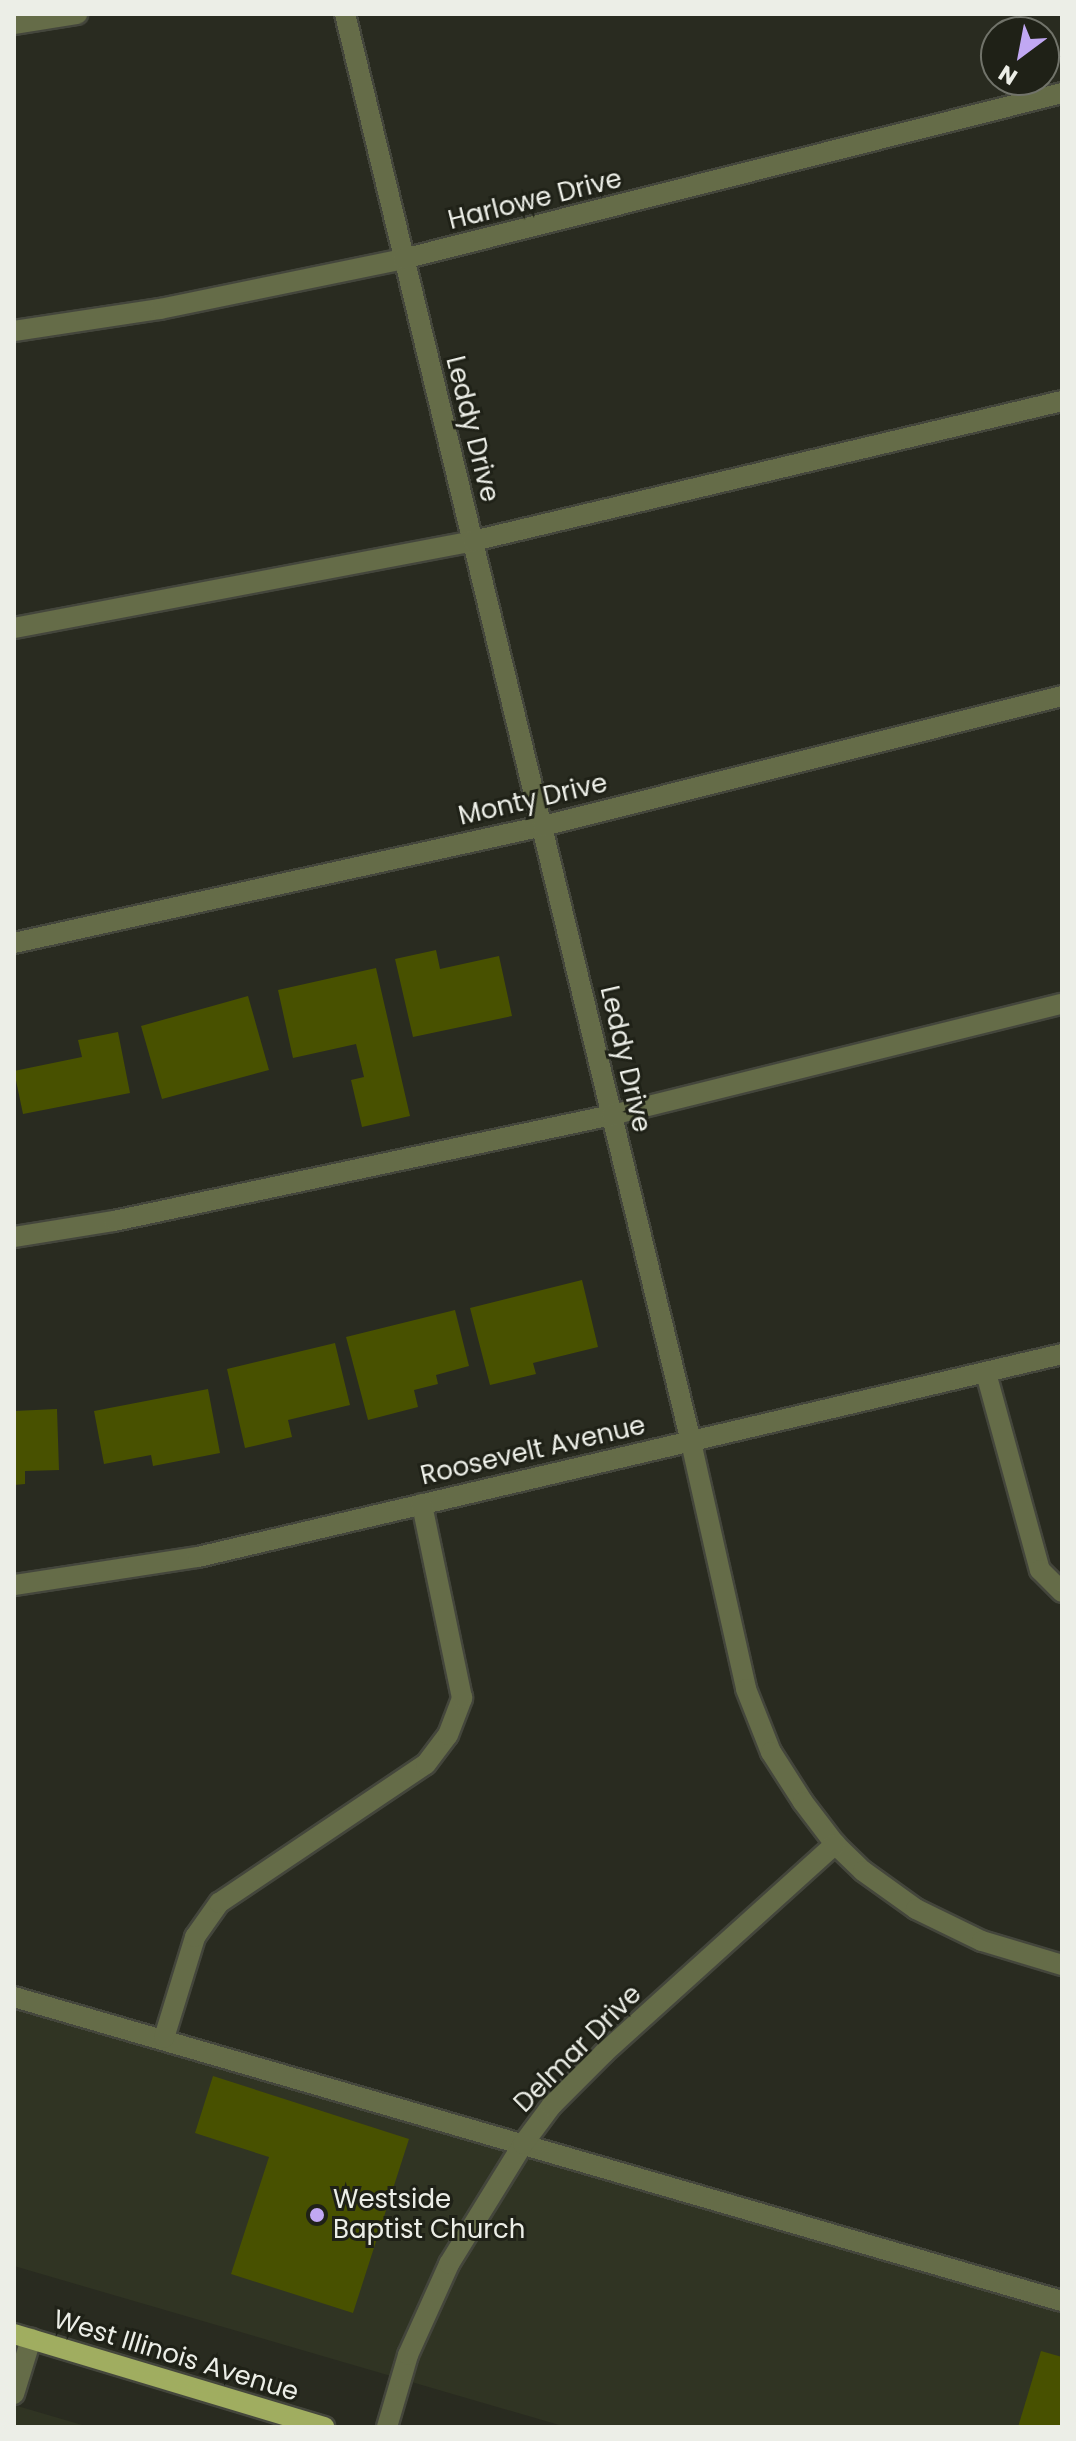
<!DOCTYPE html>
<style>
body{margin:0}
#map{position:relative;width:1076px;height:2441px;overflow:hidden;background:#292b20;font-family:Poppins,sans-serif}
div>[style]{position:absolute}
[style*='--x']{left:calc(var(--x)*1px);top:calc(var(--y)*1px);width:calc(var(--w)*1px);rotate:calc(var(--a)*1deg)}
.built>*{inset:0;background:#303423}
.building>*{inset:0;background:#485100}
.roads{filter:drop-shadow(2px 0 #44463c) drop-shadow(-2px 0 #44463c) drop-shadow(0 2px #44463c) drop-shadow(0 -2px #44463c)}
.minor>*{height:20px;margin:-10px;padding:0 10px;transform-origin:10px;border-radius:10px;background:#656c48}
.major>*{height:20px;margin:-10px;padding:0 10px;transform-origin:10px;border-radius:10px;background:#a0ad60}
.dots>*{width:22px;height:22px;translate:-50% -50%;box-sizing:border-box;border:4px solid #1f2117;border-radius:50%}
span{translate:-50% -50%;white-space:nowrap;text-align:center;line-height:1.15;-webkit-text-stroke:6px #1f2117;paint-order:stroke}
.street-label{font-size:26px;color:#eceee7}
.poi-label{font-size:26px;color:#eceee7}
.left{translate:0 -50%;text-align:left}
.frame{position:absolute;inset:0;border:16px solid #eceee7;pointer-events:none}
.north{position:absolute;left:980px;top:16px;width:80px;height:80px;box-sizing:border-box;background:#1f2117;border:2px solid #71736a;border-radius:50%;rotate:212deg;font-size:22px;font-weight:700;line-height:32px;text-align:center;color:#eceee7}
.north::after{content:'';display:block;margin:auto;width:28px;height:36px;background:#c1a8f3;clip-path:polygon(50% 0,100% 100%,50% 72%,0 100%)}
</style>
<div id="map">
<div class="built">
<div style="clip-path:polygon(14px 1997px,1062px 2299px,1062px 2427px,566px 2427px,14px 2266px)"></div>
<div style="clip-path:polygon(14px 2405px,89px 2427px,14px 2427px)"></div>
</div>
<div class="building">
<div style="clip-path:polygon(436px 950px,440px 969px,499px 956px,512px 1016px,413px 1037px,395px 959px)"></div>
<div style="clip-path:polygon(376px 968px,410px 1116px,362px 1127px,351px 1080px,364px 1077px,356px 1044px,293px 1058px,278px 990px)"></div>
<div style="clip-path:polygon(248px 996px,269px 1070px,162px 1099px,141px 1026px)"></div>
<div style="clip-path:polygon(118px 1032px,130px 1093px,23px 1114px,14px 1071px,82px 1057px,78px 1040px)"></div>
<div style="clip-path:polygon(582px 1280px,598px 1347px,533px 1363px,536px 1374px,490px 1385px,470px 1308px)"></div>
<div style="clip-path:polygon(455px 1310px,469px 1366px,436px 1375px,438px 1384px,414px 1390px,418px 1407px,368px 1420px,346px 1337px)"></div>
<div style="clip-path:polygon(335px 1343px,350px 1405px,288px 1420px,292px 1437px,245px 1448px,227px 1369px)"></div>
<div style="clip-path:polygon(208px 1389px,220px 1453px,153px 1466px,151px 1455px,104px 1464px,94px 1411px)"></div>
<div style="clip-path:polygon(57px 1409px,59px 1470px,25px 1471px,25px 1484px,14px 1485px,14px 1411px)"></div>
<div style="clip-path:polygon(213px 2076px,409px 2139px,353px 2313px,231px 2274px,269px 2157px,195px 2133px)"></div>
<div style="clip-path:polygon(1041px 2351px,1062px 2357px,1062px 2427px,1018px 2427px)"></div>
</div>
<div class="roads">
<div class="minor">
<div style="--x:345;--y:14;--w:1469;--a:76.38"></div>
<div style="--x:691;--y:1442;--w:253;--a:77.4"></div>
<div style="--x:746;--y:1689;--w:68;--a:68.4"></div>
<div style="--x:771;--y:1752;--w:59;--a:57.4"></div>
<div style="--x:803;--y:1802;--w:53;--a:52.7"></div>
<div style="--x:835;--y:1844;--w:39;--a:44"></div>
<div style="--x:863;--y:1871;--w:65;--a:35.6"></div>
<div style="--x:916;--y:1909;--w:73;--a:25.9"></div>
<div style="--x:982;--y:1941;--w:84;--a:16.7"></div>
<div style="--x:14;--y:24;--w:64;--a:-9"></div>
<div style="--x:14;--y:331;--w:148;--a:-8.6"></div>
<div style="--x:160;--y:309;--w:248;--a:-11.6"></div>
<div style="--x:403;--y:259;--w:680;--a:-14.14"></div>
<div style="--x:14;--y:628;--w:467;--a:-10.7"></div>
<div style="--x:473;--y:541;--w:605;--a:-13.37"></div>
<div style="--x:14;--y:943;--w:542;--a:-12.47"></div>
<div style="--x:543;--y:826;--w:535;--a:-14.06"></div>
<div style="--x:14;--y:1237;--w:101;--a:-9.1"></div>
<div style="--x:114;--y:1221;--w:509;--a:-12.02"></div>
<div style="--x:612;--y:1115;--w:463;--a:-13.9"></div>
<div style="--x:986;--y:1373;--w:204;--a:74.7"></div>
<div style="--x:1040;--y:1570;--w:31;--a:45"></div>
<div style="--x:14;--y:1585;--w:186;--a:-8.7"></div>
<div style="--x:198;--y:1557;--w:888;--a:-13.22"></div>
<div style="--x:14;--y:1997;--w:1091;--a:16.18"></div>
<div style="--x:164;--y:2038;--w:106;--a:-72.9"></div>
<div style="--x:195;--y:1937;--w:42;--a:-54.8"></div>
<div style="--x:219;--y:1903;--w:249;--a:-33.9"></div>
<div style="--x:426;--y:1764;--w:36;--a:-53"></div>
<div style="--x:448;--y:1735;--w:40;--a:-69"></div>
<div style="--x:462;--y:1698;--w:198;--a:-101.7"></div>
<div style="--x:14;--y:2394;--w:58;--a:-72.8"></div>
<div style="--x:387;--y:2427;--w:75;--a:-73.7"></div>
<div style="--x:408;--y:2355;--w:100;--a:-65.7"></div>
<div style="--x:449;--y:2264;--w:141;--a:-58.3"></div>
<div style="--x:523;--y:2144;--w:49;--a:-53.4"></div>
<div style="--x:552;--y:2105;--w:74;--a:-45"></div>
<div style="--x:604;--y:2053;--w:312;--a:-42.1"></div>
</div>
<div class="major">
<div style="--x:14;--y:2334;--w:324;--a:16.7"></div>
</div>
</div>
<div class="dots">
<div style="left:317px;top:2215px;background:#c1a8f3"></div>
</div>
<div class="street-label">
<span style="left:535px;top:200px;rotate:-14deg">Harlowe Drive</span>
<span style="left:472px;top:429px;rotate:76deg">Leddy Drive</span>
<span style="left:533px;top:800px;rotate:-13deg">Monty Drive</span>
<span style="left:625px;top:1059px;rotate:77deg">Leddy Drive</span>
<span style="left:533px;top:1451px;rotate:-13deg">Roosevelt Avenue</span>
<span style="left:578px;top:2049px;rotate:-45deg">Delmar Drive</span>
<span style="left:176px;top:2356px;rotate:17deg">West Illinois Avenue</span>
</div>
<div class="poi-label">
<span class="left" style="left:333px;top:2215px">Westside<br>Baptist Church</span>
</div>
<div class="frame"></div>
<div class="north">N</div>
</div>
